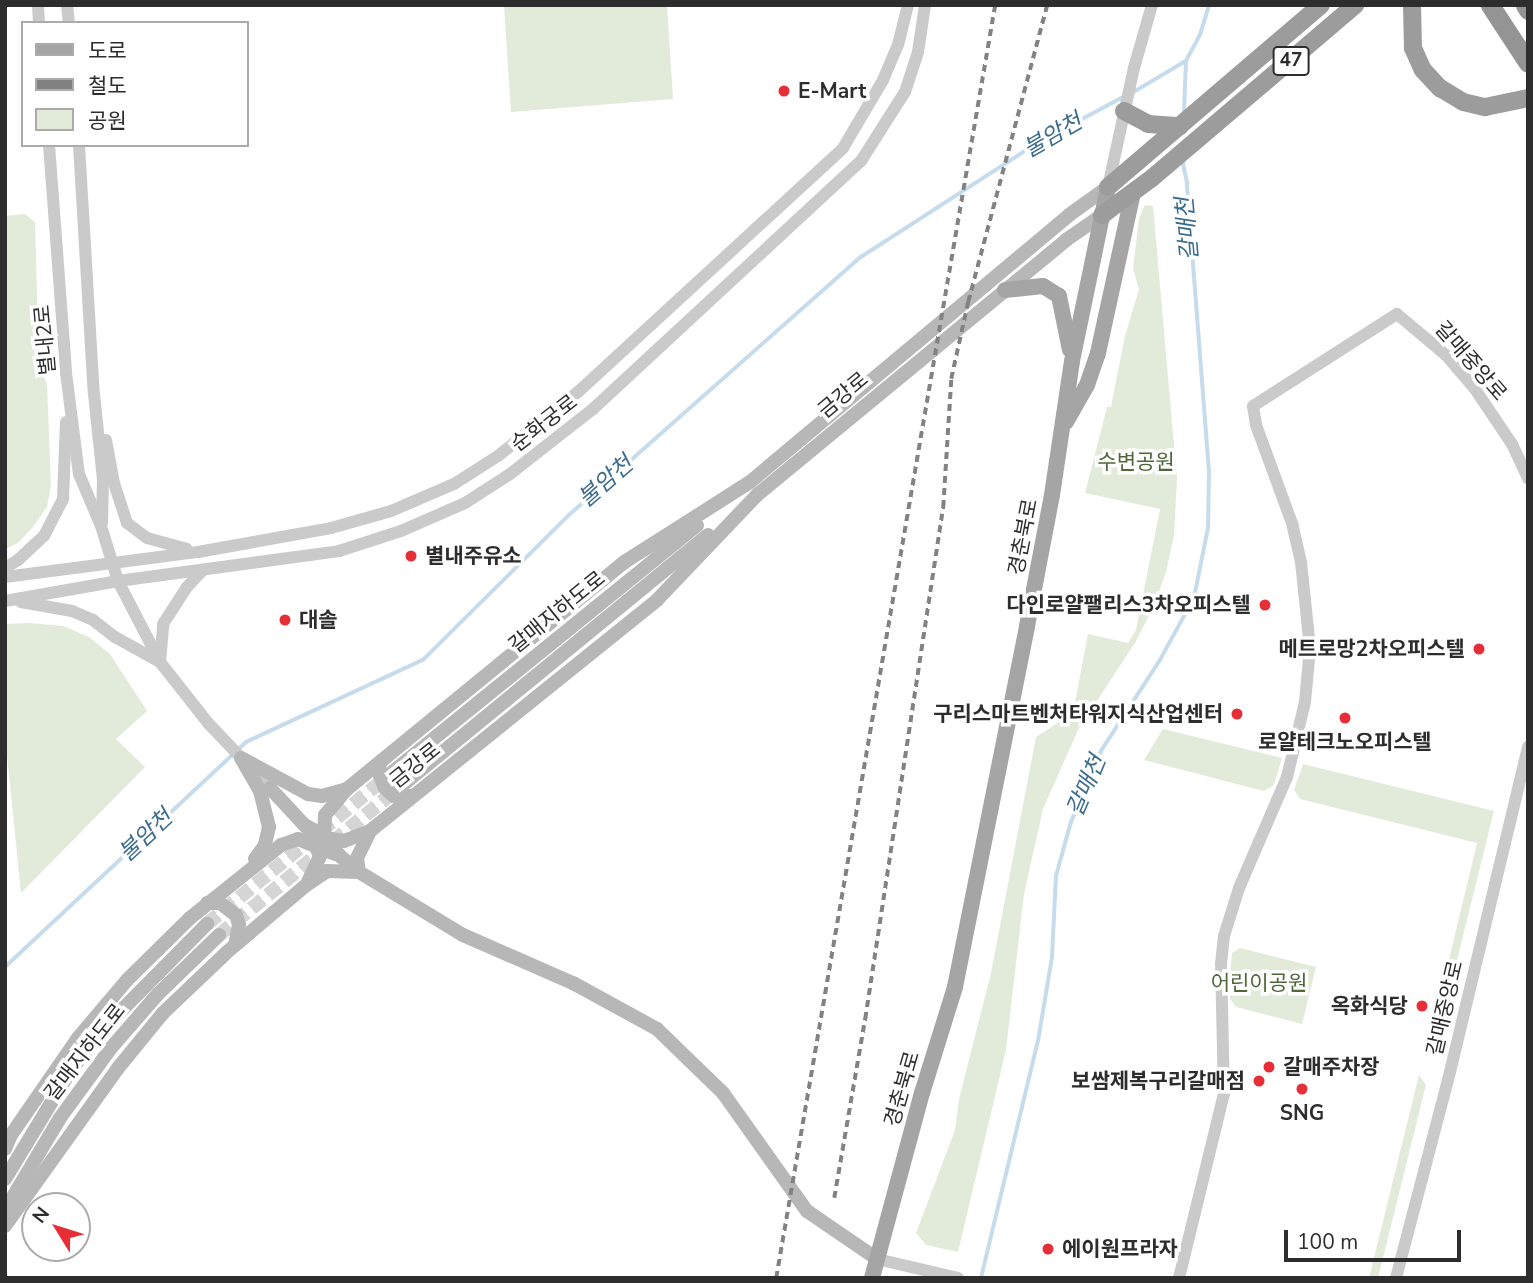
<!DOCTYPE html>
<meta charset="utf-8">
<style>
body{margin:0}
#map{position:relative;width:1533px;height:1283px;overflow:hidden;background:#fff;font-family:"Nunito Sans","Noto Sans KR",sans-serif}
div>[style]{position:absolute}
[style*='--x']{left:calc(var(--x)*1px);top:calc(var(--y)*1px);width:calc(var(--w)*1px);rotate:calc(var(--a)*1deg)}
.green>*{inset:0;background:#e2ebda}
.stream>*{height:3.5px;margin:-1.75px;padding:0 1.75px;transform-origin:1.75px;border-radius:1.75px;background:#c6dbeb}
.secondary-tunnel>*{height:14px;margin-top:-7px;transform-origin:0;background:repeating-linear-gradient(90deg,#d5d5d5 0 14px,transparent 0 21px)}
.tertiary>*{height:12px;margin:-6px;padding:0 6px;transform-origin:6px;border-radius:6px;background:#cacaca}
.secondary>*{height:14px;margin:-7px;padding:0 7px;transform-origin:7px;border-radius:7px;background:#b7b7b7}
.primary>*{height:16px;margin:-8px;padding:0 8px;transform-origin:8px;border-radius:8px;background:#a5a5a5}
.trunk>*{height:18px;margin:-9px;padding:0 9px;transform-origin:9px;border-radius:9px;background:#9c9c9c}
.motorway>*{height:19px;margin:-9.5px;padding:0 9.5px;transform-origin:9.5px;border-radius:9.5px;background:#949494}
.rail>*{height:3.5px;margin-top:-1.75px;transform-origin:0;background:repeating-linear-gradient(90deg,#828282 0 7px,transparent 0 12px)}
.dots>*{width:19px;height:19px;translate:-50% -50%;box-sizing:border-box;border:4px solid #fff;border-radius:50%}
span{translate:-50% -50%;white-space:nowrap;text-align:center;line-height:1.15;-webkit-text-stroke:7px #fff;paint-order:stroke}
.shield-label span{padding:2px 5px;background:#fff;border:2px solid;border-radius:5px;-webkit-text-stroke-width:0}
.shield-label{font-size:19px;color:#2d2d2d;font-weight:700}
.poi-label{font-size:21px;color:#2d2d2d;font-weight:700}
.left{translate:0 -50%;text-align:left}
.right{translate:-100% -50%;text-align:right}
.street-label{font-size:21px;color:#2d2d2d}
.park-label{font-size:21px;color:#4f683a}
.water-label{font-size:23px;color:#3b6c8e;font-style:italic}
.frame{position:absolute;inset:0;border:7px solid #2d2d2d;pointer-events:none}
.legend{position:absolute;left:21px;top:21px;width:228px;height:126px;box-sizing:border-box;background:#fff;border:2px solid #ababab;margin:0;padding:9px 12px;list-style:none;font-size:21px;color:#2d2d2d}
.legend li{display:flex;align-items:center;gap:14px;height:35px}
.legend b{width:35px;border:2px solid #ababab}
.north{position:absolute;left:21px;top:1192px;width:70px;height:70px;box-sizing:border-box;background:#fff;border:2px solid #ababab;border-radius:50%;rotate:308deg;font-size:19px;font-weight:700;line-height:28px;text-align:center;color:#2d2d2d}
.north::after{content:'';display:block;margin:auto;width:24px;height:32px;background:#e52e36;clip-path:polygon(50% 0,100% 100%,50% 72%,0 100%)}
.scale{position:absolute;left:1284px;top:1230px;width:177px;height:32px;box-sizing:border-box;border:4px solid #2d2d2d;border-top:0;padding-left:9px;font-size:21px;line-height:24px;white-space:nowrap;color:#2d2d2d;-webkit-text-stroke:5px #fff;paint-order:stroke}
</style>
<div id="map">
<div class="green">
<div style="clip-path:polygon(504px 5px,667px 5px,673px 99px,511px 112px)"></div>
<div style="clip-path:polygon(1145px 205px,1153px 206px,1177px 479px,1174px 536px,1166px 572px,1153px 608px,1136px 641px,1078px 730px,1043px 809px,1024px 894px,1006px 1050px,958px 1252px,926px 1245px,916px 1233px,955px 1130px,959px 1099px,991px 973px,1036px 737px,1073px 713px,1088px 634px,1128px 643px,1136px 630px,1160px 509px,1085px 493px,1107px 407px,1111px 407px,1125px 336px,1139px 289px,1133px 269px,1139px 218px)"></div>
<div style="clip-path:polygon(25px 214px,35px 222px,39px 365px,47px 384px,51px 485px,47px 507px,33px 527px,18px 543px,5px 549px,5px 216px)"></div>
<div style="clip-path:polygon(29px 623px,63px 626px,89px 637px,110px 654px,147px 711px,116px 739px,145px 767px,21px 893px,5px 736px,5px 624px)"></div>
<div style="clip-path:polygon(1163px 729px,1282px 758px,1274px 785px,1264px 791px,1144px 760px)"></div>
<div style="clip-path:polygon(1303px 764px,1494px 811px,1435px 1049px,1426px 1055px,1477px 843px,1300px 799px,1294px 790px)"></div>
<div style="clip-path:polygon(1240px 948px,1316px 967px,1302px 1024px,1236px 1007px,1230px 999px,1230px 975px,1232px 953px)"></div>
<div style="clip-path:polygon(1419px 1075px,1426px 1085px,1378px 1278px,1369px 1278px)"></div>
</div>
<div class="stream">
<div style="--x:1132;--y:93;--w:63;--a:-30.7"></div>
<div style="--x:1186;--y:61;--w:30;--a:-62"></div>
<div style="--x:1200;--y:35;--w:31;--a:-73"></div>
<div style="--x:1184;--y:113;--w:51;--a:-87.8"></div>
<div style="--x:5;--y:967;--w:330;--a:-43"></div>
<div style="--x:246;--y:742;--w:195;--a:-24.9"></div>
<div style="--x:423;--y:660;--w:206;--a:-44.8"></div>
<div style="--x:569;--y:515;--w:390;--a:-41.5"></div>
<div style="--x:861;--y:257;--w:208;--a:-32.9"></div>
<div style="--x:1036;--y:144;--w:101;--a:-28.3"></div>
<div style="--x:981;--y:1278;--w:244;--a:-76.5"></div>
<div style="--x:1038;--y:1041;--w:85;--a:-80.5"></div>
<div style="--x:1052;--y:957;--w:81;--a:-87.2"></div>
<div style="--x:1056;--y:876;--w:56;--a:-74.5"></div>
<div style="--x:1071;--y:822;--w:77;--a:-67.1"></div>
<div style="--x:1101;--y:751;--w:108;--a:-57"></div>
<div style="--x:1160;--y:660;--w:71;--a:-61.3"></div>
<div style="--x:1194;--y:598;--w:71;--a:-78.7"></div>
<div style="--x:1208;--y:528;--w:56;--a:-89"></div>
<div style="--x:1209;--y:472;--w:290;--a:-94.4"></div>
<div style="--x:1187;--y:183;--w:25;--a:-102"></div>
</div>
<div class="secondary-tunnel">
<div style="--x:207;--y:924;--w:235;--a:-39.3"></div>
<div style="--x:219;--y:935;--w:234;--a:-39.3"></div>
</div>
<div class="tertiary">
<div style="--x:38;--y:5;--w:18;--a:87"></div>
<div style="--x:67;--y:5;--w:18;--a:84"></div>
<div style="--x:49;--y:145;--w:229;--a:85.7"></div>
<div style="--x:66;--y:373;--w:102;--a:82.7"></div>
<div style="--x:79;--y:474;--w:56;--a:67.1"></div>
<div style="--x:101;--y:526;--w:58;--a:72.8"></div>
<div style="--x:118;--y:581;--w:91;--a:62.6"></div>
<div style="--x:160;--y:662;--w:78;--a:51.8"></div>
<div style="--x:208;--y:723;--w:90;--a:46.4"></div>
<div style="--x:79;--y:145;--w:249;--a:86.6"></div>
<div style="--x:94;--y:394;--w:85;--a:84"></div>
<div style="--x:103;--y:479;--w:43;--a:91.3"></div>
<div style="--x:1108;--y:187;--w:122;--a:-77.7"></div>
<div style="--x:1134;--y:68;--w:66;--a:-74.1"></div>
<div style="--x:106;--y:440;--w:44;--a:79.5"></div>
<div style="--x:114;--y:483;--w:42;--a:72"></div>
<div style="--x:127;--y:523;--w:25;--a:37"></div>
<div style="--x:147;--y:538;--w:41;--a:15.4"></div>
<div style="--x:5;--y:568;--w:15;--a:-32"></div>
<div style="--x:18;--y:560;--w:35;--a:-43"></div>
<div style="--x:44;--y:536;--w:42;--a:-62.8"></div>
<div style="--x:63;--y:499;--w:77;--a:-87.8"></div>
<div style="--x:5;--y:577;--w:195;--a:-7.4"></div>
<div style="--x:198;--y:552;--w:135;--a:-10.2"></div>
<div style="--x:331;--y:528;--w:62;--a:-15.8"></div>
<div style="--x:391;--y:511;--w:69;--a:-23.2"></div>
<div style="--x:454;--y:484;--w:52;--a:-32.5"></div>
<div style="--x:498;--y:456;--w:102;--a:-38.7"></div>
<div style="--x:578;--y:392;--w:360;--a:-42.6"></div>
<div style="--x:843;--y:148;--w:79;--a:-59.5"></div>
<div style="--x:883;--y:80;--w:38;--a:-67"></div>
<div style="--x:898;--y:45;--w:41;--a:-76"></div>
<div style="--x:5;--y:601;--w:115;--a:-10"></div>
<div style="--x:118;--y:581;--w:223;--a:-7.7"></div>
<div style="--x:339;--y:551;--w:65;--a:-17.9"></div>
<div style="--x:401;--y:531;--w:70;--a:-23.6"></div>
<div style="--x:465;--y:503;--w:54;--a:-32.8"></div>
<div style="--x:510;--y:474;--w:105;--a:-38.1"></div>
<div style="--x:593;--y:409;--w:365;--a:-42.8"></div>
<div style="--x:861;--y:161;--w:82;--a:-57.5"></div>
<div style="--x:905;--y:92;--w:42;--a:-72"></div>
<div style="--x:918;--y:52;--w:48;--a:-81.5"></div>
<div style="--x:21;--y:602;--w:52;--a:10"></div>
<div style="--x:72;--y:611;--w:23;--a:23"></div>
<div style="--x:93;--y:620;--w:28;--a:38"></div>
<div style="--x:115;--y:637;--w:51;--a:29.1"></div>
<div style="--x:160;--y:662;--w:38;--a:-85"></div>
<div style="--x:163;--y:624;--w:44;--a:-57"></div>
<div style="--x:187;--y:587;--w:22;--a:-47"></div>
<div style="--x:877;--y:1259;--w:83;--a:13.2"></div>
<div style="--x:1179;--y:1278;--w:189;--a:-76.3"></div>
<div style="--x:1224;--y:1094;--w:130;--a:-91.3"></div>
<div style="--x:1221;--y:964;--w:28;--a:-84"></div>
<div style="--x:1224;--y:936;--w:50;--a:-72.6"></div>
<div style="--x:1239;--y:888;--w:121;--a:-66.6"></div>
<div style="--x:1287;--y:777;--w:77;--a:-76.5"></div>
<div style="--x:1305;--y:702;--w:54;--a:-84.7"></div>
<div style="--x:1310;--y:648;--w:86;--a:-96"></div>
<div style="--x:1301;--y:562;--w:37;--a:-103"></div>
<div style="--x:1293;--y:526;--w:108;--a:-110.1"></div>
<div style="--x:1256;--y:425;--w:19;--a:-99"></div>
<div style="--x:1253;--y:406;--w:171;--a:-32.6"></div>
<div style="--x:1397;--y:314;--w:65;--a:40"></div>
<div style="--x:1447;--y:356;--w:43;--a:49.7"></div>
<div style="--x:1475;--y:389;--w:66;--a:56.1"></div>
<div style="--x:1512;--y:444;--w:38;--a:65"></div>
<div style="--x:1396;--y:1278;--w:213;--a:-75.3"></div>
<div style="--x:1450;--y:1072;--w:335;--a:-76.5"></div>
</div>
<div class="secondary">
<div style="--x:241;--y:758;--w:38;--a:60"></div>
<div style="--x:260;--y:791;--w:37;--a:76"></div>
<div style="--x:269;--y:827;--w:18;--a:103"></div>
<div style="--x:265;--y:845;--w:17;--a:126"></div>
<div style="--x:243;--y:759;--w:74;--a:28.3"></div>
<div style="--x:308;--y:794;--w:14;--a:8"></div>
<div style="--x:322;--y:796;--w:25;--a:-16"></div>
<div style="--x:381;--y:761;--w:10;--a:107"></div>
<div style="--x:378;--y:771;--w:18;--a:68"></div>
<div style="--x:385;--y:788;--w:12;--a:42"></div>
<div style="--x:394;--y:796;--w:19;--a:0"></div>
<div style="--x:390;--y:774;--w:395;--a:-39"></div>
<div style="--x:400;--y:787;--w:398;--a:-39.3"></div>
<div style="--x:270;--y:788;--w:56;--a:47.2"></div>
<div style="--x:303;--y:824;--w:29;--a:29"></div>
<div style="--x:328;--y:838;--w:16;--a:11"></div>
<div style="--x:344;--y:841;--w:28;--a:-21"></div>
<div style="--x:370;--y:831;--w:368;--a:-38.8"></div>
<div style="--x:657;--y:600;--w:145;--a:-46.4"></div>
<div style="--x:757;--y:495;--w:401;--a:-39.5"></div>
<div style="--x:1066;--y:240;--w:44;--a:-34.8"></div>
<div style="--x:334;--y:851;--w:33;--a:40"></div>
<div style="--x:359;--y:872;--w:122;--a:31.2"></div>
<div style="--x:463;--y:935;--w:120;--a:23.6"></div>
<div style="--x:573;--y:983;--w:96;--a:28.7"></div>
<div style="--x:657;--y:1029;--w:92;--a:44.1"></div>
<div style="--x:723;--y:1093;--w:145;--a:54.6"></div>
<div style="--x:807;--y:1211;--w:85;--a:34.4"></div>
<div style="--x:340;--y:856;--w:26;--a:-129"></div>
<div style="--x:324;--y:836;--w:21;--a:-87"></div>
<div style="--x:325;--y:815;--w:34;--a:-50"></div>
<div style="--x:347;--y:789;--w:360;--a:-39.3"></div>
<div style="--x:626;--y:561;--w:147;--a:-32.5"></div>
<div style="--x:750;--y:482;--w:416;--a:-39.9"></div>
<div style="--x:1069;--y:215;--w:48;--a:-35.7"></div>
<div style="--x:308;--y:882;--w:29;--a:-65"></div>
<div style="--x:320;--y:856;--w:17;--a:-114"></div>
<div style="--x:207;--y:903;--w:13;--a:0"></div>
<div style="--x:220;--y:903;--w:20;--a:37"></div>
<div style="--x:236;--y:915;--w:10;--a:73"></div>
<div style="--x:239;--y:925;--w:20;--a:101"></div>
<div style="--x:5;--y:1149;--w:15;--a:-67"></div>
<div style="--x:11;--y:1135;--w:118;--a:-55.4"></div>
<div style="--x:78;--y:1038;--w:76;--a:-49.8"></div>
<div style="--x:127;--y:980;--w:88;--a:-44.5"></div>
<div style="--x:190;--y:918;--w:117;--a:-38.7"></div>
<div style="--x:281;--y:845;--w:18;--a:-19"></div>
<div style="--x:298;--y:839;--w:40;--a:22"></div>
<div style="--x:5;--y:1179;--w:127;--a:-58.8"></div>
<div style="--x:71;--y:1070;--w:56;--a:-51.5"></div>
<div style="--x:106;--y:1026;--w:144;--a:-45.3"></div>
<div style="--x:5;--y:1210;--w:107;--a:-59.1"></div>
<div style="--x:60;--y:1118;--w:87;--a:-53.9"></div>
<div style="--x:111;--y:1048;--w:72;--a:-49"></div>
<div style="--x:158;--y:994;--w:85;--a:-44"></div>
<div style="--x:5;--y:1226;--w:194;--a:-54.4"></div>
<div style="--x:118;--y:1068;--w:71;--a:-50.7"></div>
<div style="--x:163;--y:1013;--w:88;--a:-43.6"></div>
<div style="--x:227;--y:952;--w:102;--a:-40.2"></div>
<div style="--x:305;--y:886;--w:27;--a:-34"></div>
<div style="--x:327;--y:871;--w:32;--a:2"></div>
<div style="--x:359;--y:872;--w:14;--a:-98"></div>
<div style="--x:357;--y:858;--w:30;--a:-64"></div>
</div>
<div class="primary">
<div style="--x:1005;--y:290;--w:38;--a:-6"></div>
<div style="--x:1043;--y:286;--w:19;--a:32"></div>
<div style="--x:1059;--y:296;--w:55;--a:78.5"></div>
<div style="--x:1066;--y:422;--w:43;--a:-60.4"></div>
<div style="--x:1087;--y:385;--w:34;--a:-71"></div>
<div style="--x:1098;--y:353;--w:165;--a:-77.7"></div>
<div style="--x:872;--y:1278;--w:192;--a:-74.9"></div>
<div style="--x:922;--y:1093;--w:111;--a:-72.7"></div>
<div style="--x:955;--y:987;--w:368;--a:-78.7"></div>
<div style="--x:1027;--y:626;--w:133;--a:-79.2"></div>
<div style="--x:1052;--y:495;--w:135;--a:-81.5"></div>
<div style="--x:1072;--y:361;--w:178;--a:-78.3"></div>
</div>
<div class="trunk">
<div style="--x:1412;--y:5;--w:43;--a:88.7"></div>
<div style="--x:1413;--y:48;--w:24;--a:66"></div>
<div style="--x:1423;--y:70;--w:25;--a:47"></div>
<div style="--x:1440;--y:88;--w:27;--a:31"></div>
<div style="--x:1463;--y:102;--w:23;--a:13"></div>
<div style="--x:1485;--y:107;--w:44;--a:-11.8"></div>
<div style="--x:1124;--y:111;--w:27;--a:28"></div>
<div style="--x:1148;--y:124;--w:32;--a:4"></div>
<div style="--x:1108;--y:187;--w:280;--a:-40.5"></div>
<div style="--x:1102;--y:215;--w:62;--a:-36.5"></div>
<div style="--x:1152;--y:178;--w:267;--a:-40.4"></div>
</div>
<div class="motorway">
<div style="--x:1490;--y:5;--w:69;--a:56.8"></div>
<div style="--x:1525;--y:5;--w:6;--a:59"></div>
</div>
<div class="rail">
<div style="--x:834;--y:1198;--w:182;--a:-80.2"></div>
<div style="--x:865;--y:1019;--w:518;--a:-81.34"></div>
<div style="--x:943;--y:507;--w:128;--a:-86.4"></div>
<div style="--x:951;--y:379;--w:79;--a:-77.6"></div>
<div style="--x:968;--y:302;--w:307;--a:-75.1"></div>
<div style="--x:776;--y:1278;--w:1292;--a:-80.24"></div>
</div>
<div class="dots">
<div style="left:784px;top:91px;background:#e52e36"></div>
<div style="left:411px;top:556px;background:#e52e36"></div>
<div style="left:1265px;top:605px;background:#e52e36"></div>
<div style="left:285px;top:620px;background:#e52e36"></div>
<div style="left:1479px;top:649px;background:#e52e36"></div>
<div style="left:1237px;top:714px;background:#e52e36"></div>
<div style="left:1345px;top:718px;background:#e52e36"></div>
<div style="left:1422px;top:1006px;background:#e52e36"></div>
<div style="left:1269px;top:1067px;background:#e52e36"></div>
<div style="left:1259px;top:1081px;background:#e52e36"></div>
<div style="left:1302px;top:1089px;background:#e52e36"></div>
<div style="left:1048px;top:1249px;background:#e52e36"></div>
</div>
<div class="shield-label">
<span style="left:1291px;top:61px">47</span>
</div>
<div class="poi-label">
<span class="left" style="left:798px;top:91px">E-Mart</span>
<span class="left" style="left:425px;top:556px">별내주유소</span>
<span class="right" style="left:1251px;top:605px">다인로얄팰리스3차오피스텔</span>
<span class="left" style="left:299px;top:620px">대솔</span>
<span class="right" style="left:1465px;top:649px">메트로망2차오피스텔</span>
<span class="right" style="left:1223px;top:714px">구리스마트벤처타워지식산업센터</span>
<span style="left:1345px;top:742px">로얄테크노오피스텔</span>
<span class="right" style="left:1408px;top:1006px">옥화식당</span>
<span class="left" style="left:1283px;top:1067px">갈매주차장</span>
<span class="right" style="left:1245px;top:1081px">보쌈제복구리갈매점</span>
<span style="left:1302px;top:1113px">SNG</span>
<span class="left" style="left:1062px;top:1249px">에이원프라자</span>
</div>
<div class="street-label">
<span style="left:45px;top:340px;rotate:-95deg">별내2로</span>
<span style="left:1471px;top:361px;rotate:49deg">갈매중앙로</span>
<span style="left:843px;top:395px;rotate:-40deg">금강로</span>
<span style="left:544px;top:423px;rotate:-38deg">순화궁로</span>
<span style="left:1023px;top:537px;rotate:-79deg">경춘북로</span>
<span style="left:557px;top:612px;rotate:-39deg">갈매지하도로</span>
<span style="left:415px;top:765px;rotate:-39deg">금강로</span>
<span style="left:1445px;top:1008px;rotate:-77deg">갈매중앙로</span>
<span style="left:85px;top:1052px;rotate:-52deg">갈매지하도로</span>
<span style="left:902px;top:1089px;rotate:-74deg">경춘북로</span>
</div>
<div class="park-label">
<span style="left:1136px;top:462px">수변공원</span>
<span style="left:1259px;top:983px">어린이공원</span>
</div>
<div class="water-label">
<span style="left:1053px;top:136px;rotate:-30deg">불암천</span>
<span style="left:1188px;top:229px;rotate:-95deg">갈매천</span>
<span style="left:606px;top:482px;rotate:-41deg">불암천</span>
<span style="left:1087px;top:786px;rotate:-67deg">갈매천</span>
<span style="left:146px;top:836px;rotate:-43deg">불암천</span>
</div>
<div class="frame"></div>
<ul class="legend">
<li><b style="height:9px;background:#a5a5a5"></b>도로</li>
<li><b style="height:9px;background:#828282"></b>철도</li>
<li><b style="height:19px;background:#e2ebda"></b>공원</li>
</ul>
<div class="north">N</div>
<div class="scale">100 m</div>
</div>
